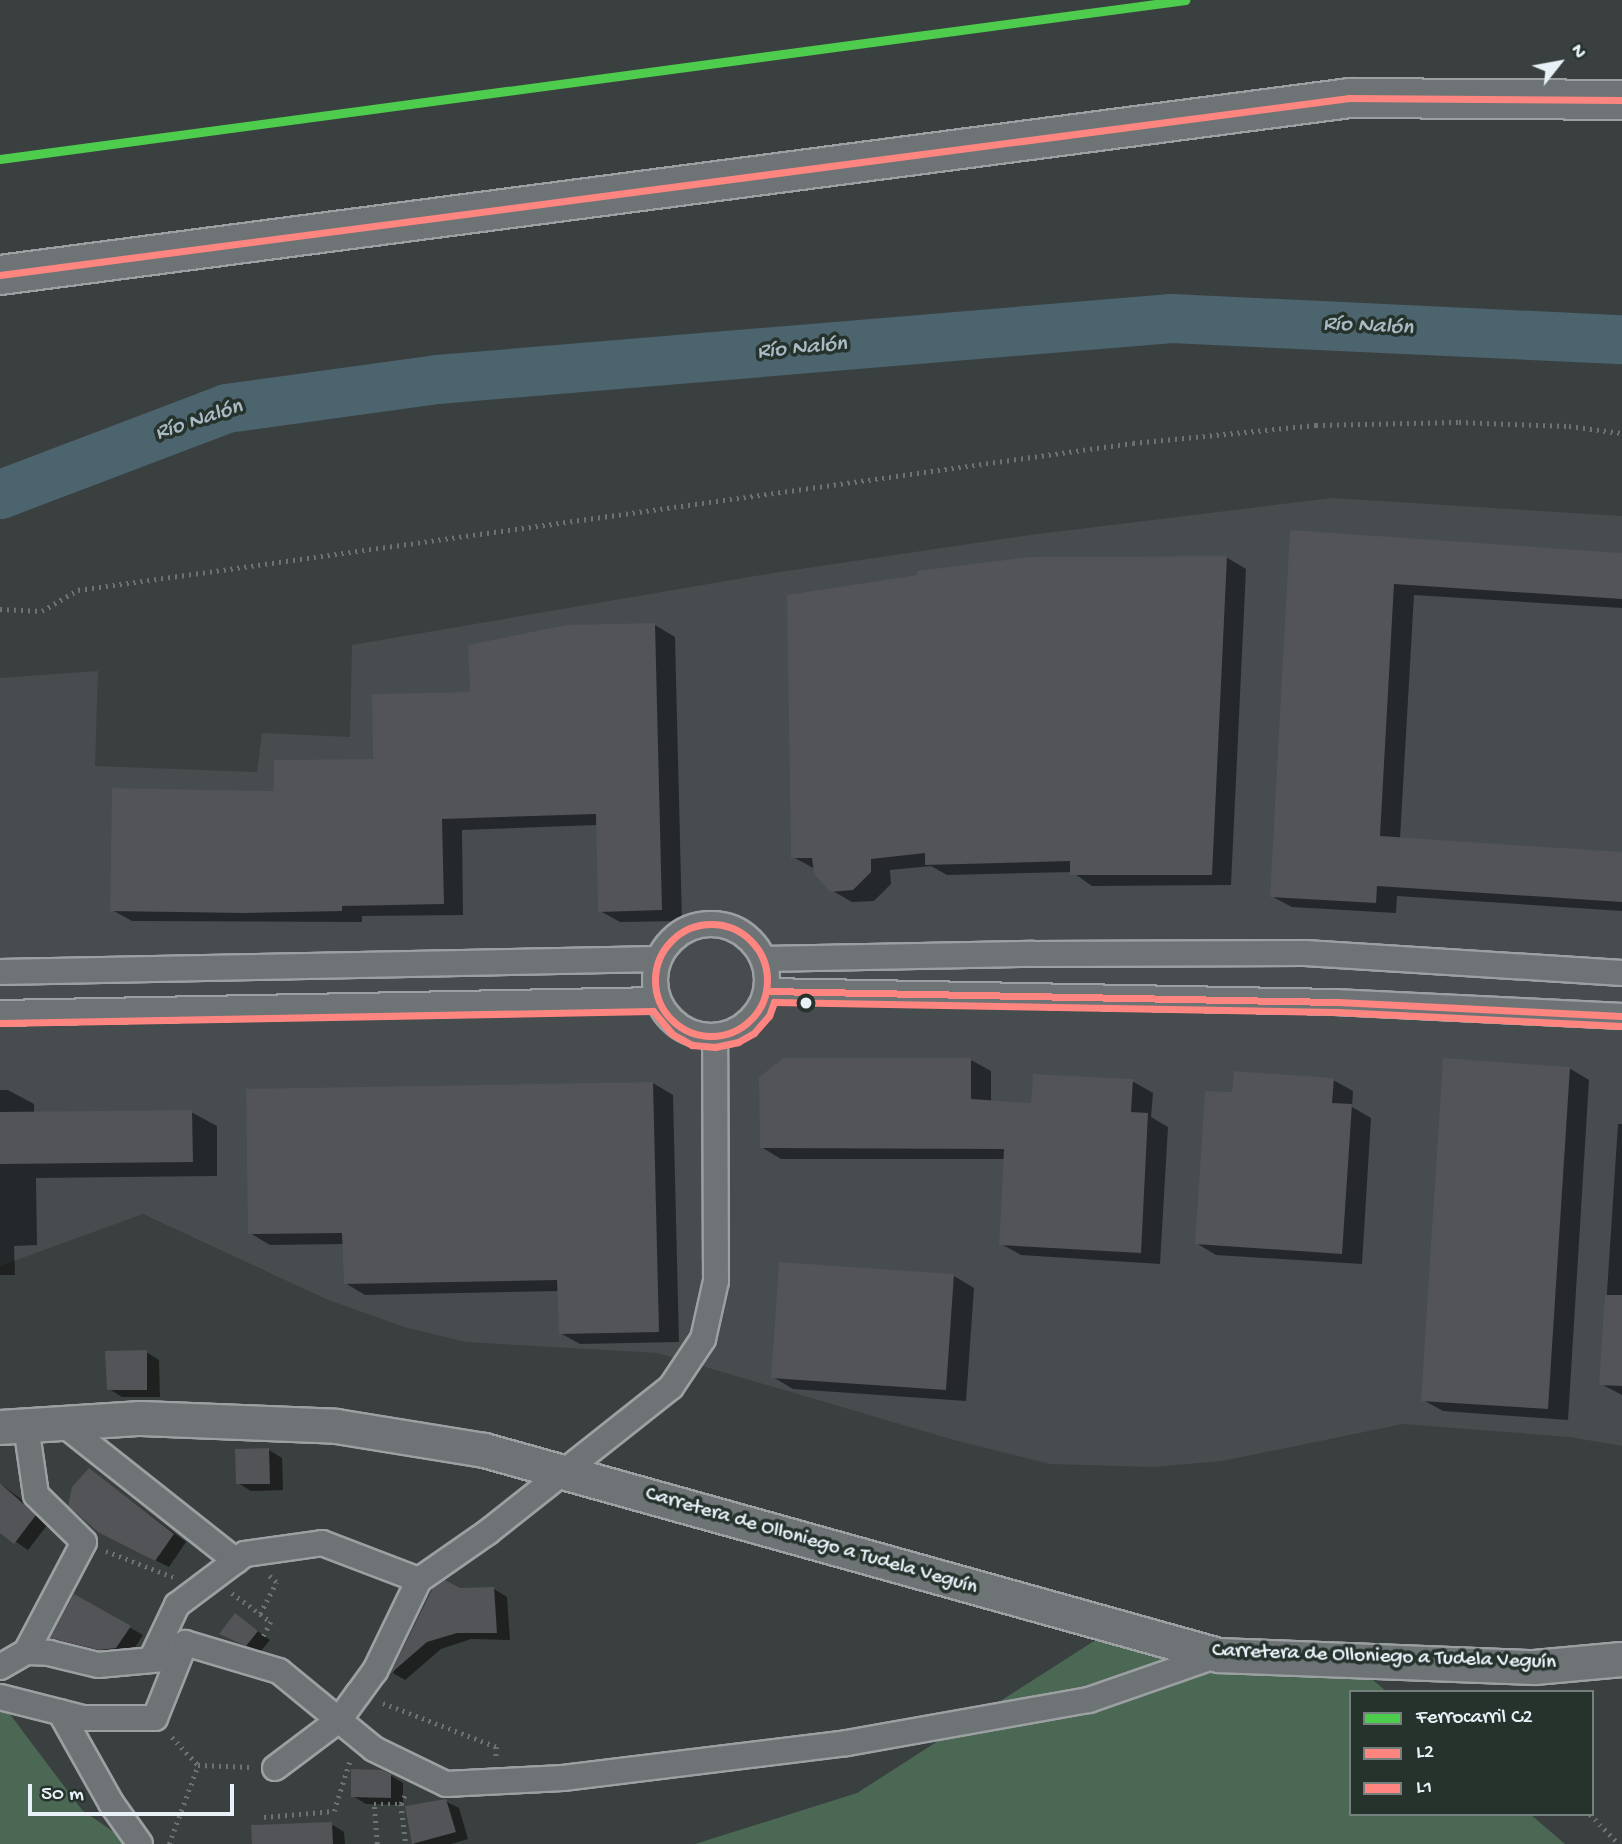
<!DOCTYPE html>
<meta charset="utf-8">
<style>
body{margin:0}
#map{position:relative;width:1622px;height:1844px;overflow:hidden;background:#3a3f3f;font-family:"Gochi Hand",sans-serif}
div>[style]{position:absolute}
[style*='--x']{left:calc(var(--x)*1px);top:calc(var(--y)*1px);width:calc(var(--w)*1px);rotate:calc(var(--a)*1deg)}
.built>*{inset:0;background:#474c4f}
.green>*{inset:0;background:#4b6855}
.shadow>*{inset:0;background:#0007}
.river>*{height:49px;margin:-24.5px;padding:0 24.5px;transform-origin:24.5px;border-radius:24.5px;background:#4c646e}
.building>*{inset:0;background:#525457}
.path>*{height:4.5px;margin-top:-2.25px;transform-origin:0;background:repeating-linear-gradient(90deg,#6f7272 0 2px,transparent 0 7px)}
.roads{filter:drop-shadow(2px 0 #9ca0a2) drop-shadow(-2px 0 #9ca0a2) drop-shadow(0 2px #9ca0a2) drop-shadow(0 -2px #9ca0a2)}
.street>*{height:24px;margin:-12px;padding:0 12px;transform-origin:12px;border-radius:12px;background:#6e7476}
.street>.ring{margin:-12px;padding:0;box-sizing:content-box;background:none;border:24px solid #6e7476;border-radius:50%}
.secondary>*{height:33px;margin:-16.5px;padding:0 16.5px;transform-origin:16.5px;border-radius:16.5px;background:#6e7476}
.primary>*{height:38px;margin:-19px;padding:0 19px;transform-origin:19px;border-radius:19px;background:#6e7476}
.bus-1>*{height:7px;margin:-3.5px;padding:0 3.5px;transform-origin:3.5px;border-radius:3.5px;background:#ff8680}
.bus-1>.ring{margin:-3.5px;padding:0;box-sizing:content-box;background:none;border:7px solid #ff8680;border-radius:50%}
.bus-2>*{height:7px;margin:-3.5px;padding:0 3.5px;transform-origin:3.5px;border-radius:3.5px;background:#ff8680}
.rail-1>*{height:9px;margin:-4.5px;padding:0 4.5px;transform-origin:4.5px;border-radius:4.5px;background:#4dcc4d}
.dots>*{width:19px;height:19px;translate:-50% -50%;box-sizing:border-box;border:4px solid #26332d;border-radius:50%}
span{translate:-50% -50%;white-space:nowrap;text-align:center;line-height:1.15;-webkit-text-stroke:7px #26332d;paint-order:stroke}
.street-label{font-size:21px;color:#e8f1f8}
.water-label{font-size:23px;color:#aabac3;font-style:italic}
.legend{position:absolute;left:1349px;top:1690px;width:245px;height:126px;box-sizing:border-box;background:#26332d;border:2px solid #747f7e;margin:0;padding:9px 12px;list-style:none;font-size:21px;color:#e8f1f8}
.legend li{display:flex;align-items:center;gap:14px;height:35px}
.legend b{width:35px;border:2px solid #747f7e}
.north{position:absolute;left:1524px;top:28px;width:70px;height:70px;-webkit-text-stroke:5px #26332d;paint-order:stroke;rotate:59deg;font-size:19px;font-weight:700;line-height:28px;text-align:center;color:#e8f1f8}
.north::after{content:'';display:block;margin:auto;width:24px;height:32px;background:#e8f1f8;clip-path:polygon(50% 0,100% 100%,50% 72%,0 100%)}
.scale{position:absolute;left:28px;top:1784px;width:206px;height:32px;box-sizing:border-box;border:4px solid #e8f1f8;border-top:0;padding-left:9px;font-size:21px;line-height:24px;white-space:nowrap;color:#e8f1f8;-webkit-text-stroke:5px #26332d;paint-order:stroke}
</style>
<div id="map">
<div class="built">
<div style="clip-path:polygon(1332px 498px,1622px 516px,1622px 1446px,1570px 1437px,1403px 1424px,1222px 1461px,1152px 1467px,1050px 1464px,954px 1440px,658px 1353px,466px 1342px,404px 1327px,326px 1299px,143px 1214px,0 1266px,0 678px,98px 671px,95px 766px,257px 772px,262px 733px,350px 737px,352px 645px,773px 573px,1030px 535px)"></div>
</div>
<div class="green">
<div style="clip-path:polygon(1130px 1618px,1359px 1668px,1387px 1692px,1351px 1692px,1351px 1814px,1530px 1814px,1565px 1844px,695px 1844px,857px 1793px)"></div>
<div style="clip-path:polygon(0 1701px,82px 1810px,131px 1844px,0 1844px)"></div>
</div>
<div class="shadow">
<div style="clip-path:polygon(1292px 532px,1622px 554px,1622px 608px,1414px 595px,1400px 839px,1622px 854px,1622px 911px,1397px 896px,1396px 913px,1292px 907px,1271px 896px)"></div>
<div style="clip-path:polygon(1226px 557px,1246px 569px,1231px 885px,1092px 886px,1072px 872px,947px 875px,931px 866px,890px 870px,891px 884px,874px 901px,852px 902px,831px 890px,815px 869px,793px 857px)"></div>
<div style="clip-path:polygon(655px 625px,675px 637px,682px 921px,620px 922px,600px 911px,598px 825px,462px 830px,463px 915px,362px 916px,362px 922px,132px 921px,112px 910px,276px 793px,375px 760px,472px 694px)"></div>
<div style="clip-path:polygon(971px 1060px,991px 1071px,991px 1102px,1033px 1105px,1132px 1081px,1153px 1093px,1151px 1117px,1168px 1127px,1160px 1264px,1021px 1255px,1001px 1244px,1005px 1159px,781px 1159px,761px 1147px)"></div>
<div style="clip-path:polygon(1569px 1068px,1589px 1080px,1568px 1420px,1443px 1411px,1423px 1400px)"></div>
<div style="clip-path:polygon(1333px 1080px,1353px 1091px,1352px 1107px,1371px 1118px,1362px 1264px,1216px 1255px,1196px 1243px,1234px 1094px)"></div>
<div style="clip-path:polygon(653px 1083px,673px 1095px,679px 1342px,580px 1344px,560px 1333px,559px 1291px,365px 1295px,345px 1283px,344px 1244px,270px 1245px,250px 1233px)"></div>
<div style="clip-path:polygon(0 1090px,8px 1090px,34px 1104px,34px 1114px,191px 1112px,217px 1126px,217px 1176px,36px 1178px,37px 1245px,14px 1246px,15px 1275px,0 1275px)"></div>
<div style="clip-path:polygon(1618px 1124px,1622px 1124px,1622px 1395px,1601px 1384px)"></div>
<div style="clip-path:polygon(954px 1276px,974px 1288px,966px 1401px,793px 1389px,773px 1377px)"></div>
<div style="clip-path:polygon(146px 1352px,159px 1360px,160px 1397px,122px 1397px,109px 1389px)"></div>
<div style="clip-path:polygon(269px 1450px,282px 1458px,283px 1490px,251px 1491px,238px 1483px)"></div>
<div style="clip-path:polygon(90px 1470px,186px 1542px,169px 1567px,113px 1539px)"></div>
<div style="clip-path:polygon(0 1483px,36px 1511px,48px 1524px,28px 1550px,0 1531px)"></div>
<div style="clip-path:polygon(435px 1589px,494px 1589px,507px 1597px,510px 1640px,471px 1639px,441px 1649px,405px 1680px,393px 1673px)"></div>
<div style="clip-path:polygon(74px 1596px,143px 1635px,130px 1655px,114px 1657px,65px 1645px,52px 1638px)"></div>
<div style="clip-path:polygon(235px 1615px,270px 1640px,260px 1652px,221px 1634px)"></div>
<div style="clip-path:polygon(390px 1775px,403px 1783px,403px 1805px,366px 1804px,353px 1796px)"></div>
<div style="clip-path:polygon(445px 1801px,459px 1808px,468px 1839px,451px 1844px,414px 1844px,407px 1807px)"></div>
<div style="clip-path:polygon(331px 1824px,344px 1832px,345px 1844px,265px 1844px)"></div>
</div>
<div class="river">
<div style="--x:0;--y:494;--w:242;--a:-20.8"></div>
<div style="--x:226;--y:408;--w:213;--a:-7.8"></div>
<div style="--x:437;--y:379;--w:737;--a:-4.75"></div>
<div style="--x:1171;--y:318;--w:451;--a:2.7"></div>
</div>
<div class="building">
<div style="clip-path:polygon(1290px 530px,1622px 553px,1622px 599px,1394px 584px,1380px 836px,1622px 852px,1622px 902px,1377px 886px,1376px 903px,1270px 897px)"></div>
<div style="clip-path:polygon(1227px 556px,1212px 875px,1070px 875px,1070px 861px,925px 865px,925px 853px,871px 859px,871px 872px,853px 890px,830px 892px,814px 874px,812px 858px,791px 858px,787px 595px,917px 575px,917px 571px,1029px 557px)"></div>
<div style="clip-path:polygon(655px 623px,662px 910px,598px 912px,596px 814px,442px 819px,444px 904px,342px 906px,342px 911px,244px 913px,110px 911px,112px 788px,274px 791px,274px 760px,373px 759px,372px 694px,470px 692px,468px 645px,566px 625px)"></div>
<div style="clip-path:polygon(784px 1058px,971px 1058px,971px 1099px,1031px 1103px,1033px 1074px,1133px 1079px,1131px 1112px,1148px 1113px,1141px 1253px,999px 1245px,1004px 1149px,760px 1148px,759px 1077px)"></div>
<div style="clip-path:polygon(1443px 1058px,1570px 1067px,1548px 1409px,1421px 1401px)"></div>
<div style="clip-path:polygon(1234px 1071px,1334px 1078px,1332px 1103px,1352px 1104px,1342px 1254px,1195px 1244px,1205px 1091px,1232px 1092px)"></div>
<div style="clip-path:polygon(653px 1082px,659px 1332px,559px 1334px,557px 1280px,344px 1284px,342px 1233px,248px 1234px,246px 1089px)"></div>
<div style="clip-path:polygon(192px 1110px,193px 1162px,0 1164px,0 1112px)"></div>
<div style="clip-path:polygon(779px 1262px,954px 1274px,946px 1390px,771px 1378px)"></div>
<div style="clip-path:polygon(1605px 1295px,1622px 1295px,1622px 1386px,1599px 1385px)"></div>
<div style="clip-path:polygon(147px 1350px,147px 1390px,107px 1390px,105px 1351px)"></div>
<div style="clip-path:polygon(269px 1448px,270px 1484px,236px 1484px,235px 1449px)"></div>
<div style="clip-path:polygon(89px 1468px,174px 1534px,155px 1561px,98px 1532px,68px 1506px,72px 1487px)"></div>
<div style="clip-path:polygon(0 1483px,36px 1515px,14px 1544px,0 1533px)"></div>
<div style="clip-path:polygon(445px 1580px,460px 1588px,494px 1587px,497px 1633px,457px 1633px,427px 1642px,390px 1674px,433px 1588px)"></div>
<div style="clip-path:polygon(74px 1594px,131px 1626px,116px 1648px,99px 1650px,50px 1638px)"></div>
<div style="clip-path:polygon(235px 1613px,258px 1631px,246px 1646px,219px 1634px)"></div>
<div style="clip-path:polygon(351px 1769px,382px 1770px,391px 1774px,391px 1798px,351px 1797px)"></div>
<div style="clip-path:polygon(446px 1799px,456px 1832px,412px 1844px,405px 1806px)"></div>
<div style="clip-path:polygon(332px 1822px,333px 1844px,252px 1844px,251px 1825px)"></div>
</div>
<div class="path">
<div style="--x:0;--y:609;--w:42;--a:2.7"></div>
<div style="--x:42;--y:611;--w:42;--a:-30.3"></div>
<div style="--x:78;--y:590;--w:1065;--a:-7.93"></div>
<div style="--x:1133;--y:443;--w:184;--a:-5.6"></div>
<div style="--x:1316;--y:425;--w:143;--a:-1.2"></div>
<div style="--x:1459;--y:422;--w:110;--a:2.1"></div>
<div style="--x:1569;--y:426;--w:53;--a:7.5"></div>
<div style="--x:106;--y:1551;--w:72;--a:21.2"></div>
<div style="--x:232;--y:1593;--w:49;--a:36.6"></div>
<div style="--x:271;--y:1622;--w:19;--a:118"></div>
<div style="--x:260;--y:1614;--w:36;--a:-63"></div>
<div style="--x:276;--y:1582;--w:9;--a:-139"></div>
<div style="--x:383;--y:1703;--w:122;--a:21.1"></div>
<div style="--x:497;--y:1747;--w:9;--a:96"></div>
<div style="--x:172;--y:1737;--w:38;--a:47"></div>
<div style="--x:198;--y:1765;--w:54;--a:2.1"></div>
<div style="--x:401;--y:1804;--w:40;--a:82.9"></div>
<div style="--x:1590;--y:1814;--w:42;--a:46"></div>
<div style="--x:264;--y:1817;--w:70;--a:-4.9"></div>
<div style="--x:334;--y:1811;--w:53;--a:-72.6"></div>
<div style="--x:169;--y:1844;--w:84;--a:-69.8"></div>
<div style="--x:377;--y:1844;--w:40;--a:-94.3"></div>
<div style="--x:374;--y:1804;--w:27;--a:0"></div>
<div style="--x:401;--y:1804;--w:13;--a:-67"></div>
</div>
<div class="roads">
<div class="street">
<div class="ring" style="left:655px;top:924px;width:88px;height:88px"></div>
<div style="--x:763;--y:959;--w:270;--a:-1.1"></div>
<div style="--x:1033;--y:954;--w:272;--a:-0.2"></div>
<div style="--x:1305;--y:953;--w:318;--a:3.6"></div>
<div style="--x:0;--y:972;--w:659;--a:-1.13"></div>
<div style="--x:767;--y:991;--w:569;--a:1.11"></div>
<div style="--x:1336;--y:1002;--w:286;--a:2.8"></div>
<div style="--x:0;--y:1013;--w:658;--a:-1.13"></div>
<div style="--x:62;--y:1423;--w:222;--a:38.4"></div>
<div style="--x:26;--y:1652;--w:23;--a:2"></div>
<div style="--x:49;--y:1653;--w:50;--a:13.8"></div>
<div style="--x:98;--y:1665;--w:66;--a:-5.2"></div>
<div style="--x:151;--y:1660;--w:61;--a:-64.7"></div>
<div style="--x:177;--y:1605;--w:85;--a:-36.9"></div>
<div style="--x:245;--y:1554;--w:78;--a:-8.1"></div>
<div style="--x:322;--y:1543;--w:104;--a:20.9"></div>
<div style="--x:0;--y:1667;--w:30;--a:-30"></div>
<div style="--x:26;--y:1652;--w:124;--a:-62.2"></div>
<div style="--x:84;--y:1542;--w:67;--a:-135.6"></div>
<div style="--x:36;--y:1495;--w:70;--a:-98.2"></div>
<div style="--x:0;--y:1697;--w:86;--a:14.2"></div>
<div style="--x:83;--y:1718;--w:72;--a:0"></div>
<div style="--x:155;--y:1718;--w:81;--a:-68.2"></div>
<div style="--x:185;--y:1643;--w:98;--a:16.6"></div>
<div style="--x:279;--y:1671;--w:123;--a:39.4"></div>
<div style="--x:374;--y:1749;--w:80;--a:25.9"></div>
<div style="--x:446;--y:1784;--w:117;--a:-2.9"></div>
<div style="--x:563;--y:1778;--w:286;--a:-7"></div>
<div style="--x:847;--y:1743;--w:246;--a:-10.1"></div>
<div style="--x:1089;--y:1700;--w:137;--a:-19.2"></div>
<div style="--x:60;--y:1712;--w:104;--a:60.7"></div>
<div style="--x:111;--y:1803;--w:50;--a:54.7"></div>
<div style="--x:275;--y:1768;--w:80;--a:-36.9"></div>
<div style="--x:339;--y:1720;--w:32;--a:-54"></div>
<div style="--x:358;--y:1694;--w:29;--a:-54"></div>
<div style="--x:375;--y:1671;--w:101;--a:-64.2"></div>
<div style="--x:419;--y:1580;--w:84;--a:-34.8"></div>
<div style="--x:488;--y:1532;--w:233;--a:-38.4"></div>
<div style="--x:671;--y:1387;--w:58;--a:-56.3"></div>
<div style="--x:703;--y:1339;--w:59;--a:-77.4"></div>
<div style="--x:716;--y:1281;--w:244;--a:-90.2"></div>
</div>
<div class="secondary">
<div style="--x:0;--y:1427;--w:141;--a:-3.7"></div>
<div style="--x:141;--y:1418;--w:195;--a:2.3"></div>
<div style="--x:336;--y:1426;--w:150;--a:9.2"></div>
<div style="--x:484;--y:1450;--w:762;--a:15.6"></div>
<div style="--x:1218;--y:1655;--w:316;--a:2.2"></div>
<div style="--x:1534;--y:1667;--w:88;--a:-5.2"></div>
</div>
<div class="primary">
<div style="--x:0;--y:275;--w:1361;--a:-7.47"></div>
<div style="--x:1349;--y:98;--w:273;--a:0.4"></div>
</div>
</div>
<div class="bus-1">
<div style="--x:0;--y:275;--w:1361;--a:-7.47"></div>
<div style="--x:1349;--y:98;--w:273;--a:0.4"></div>
<div class="ring" style="left:655px;top:924px;width:105px;height:105px"></div>
<div style="--x:767;--y:991;--w:569;--a:1.11"></div>
<div style="--x:1336;--y:1002;--w:286;--a:2.8"></div>
</div>
<div class="bus-2">
<div style="--x:0;--y:1023;--w:653;--a:-1.05"></div>
<div style="--x:653;--y:1011;--w:30;--a:50"></div>
<div style="--x:672;--y:1034;--w:23;--a:29"></div>
<div style="--x:692;--y:1045;--w:23;--a:5"></div>
<div style="--x:715;--y:1047;--w:24;--a:-12"></div>
<div style="--x:738;--y:1042;--w:18;--a:-29"></div>
<div style="--x:754;--y:1033;--w:23;--a:-49"></div>
<div style="--x:769;--y:1016;--w:15;--a:-70"></div>
<div style="--x:774;--y:1002;--w:562;--a:1.02"></div>
<div style="--x:1336;--y:1012;--w:285;--a:2.8"></div>
</div>
<div class="rail-1">
<div style="--x:0;--y:159;--w:1196;--a:-7.64"></div>
</div>
<div class="dots">
<div style="left:806px;top:1003px;background:#e8f1f8"></div>
</div>
<div class="street-label">
<span style="left:811px;top:1542px;rotate:16deg">Carretera de Olloniego a Tudela Veguín</span>
<span style="left:1384px;top:1658px;rotate:2deg">Carretera de Olloniego a Tudela Veguín</span>
</div>
<div class="water-label">
<span style="left:1368px;top:327px;rotate:3deg">Río Nalón</span>
<span style="left:802px;top:349px;rotate:-5deg">Río Nalón</span>
<span style="left:199px;top:421px;rotate:-18deg">Río Nalón</span>
</div>
<ul class="legend">
<li><b style="height:9px;background:#4dcc4d"></b>Ferrocarril C2</li>
<li><b style="height:9px;background:#ff8680"></b>L2</li>
<li><b style="height:9px;background:#ff8680"></b>L1</li>
</ul>
<div class="north">N</div>
<div class="scale">50 m</div>
</div>
